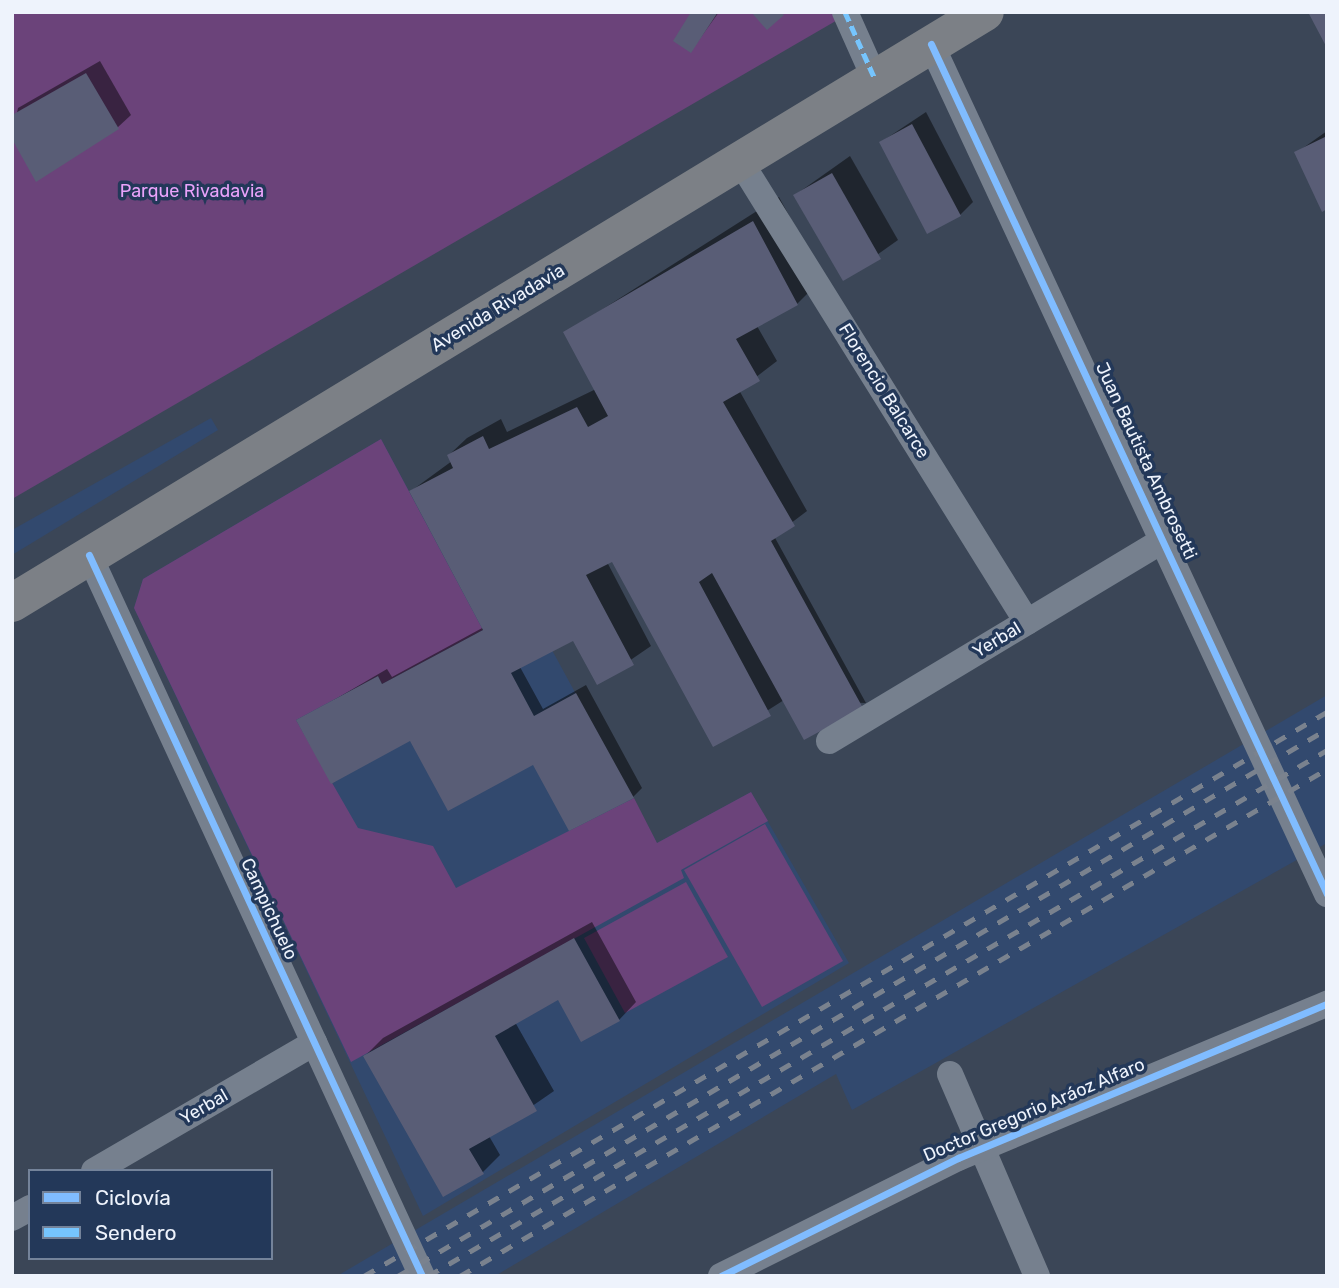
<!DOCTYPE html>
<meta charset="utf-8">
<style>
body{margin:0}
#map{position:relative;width:1339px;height:1288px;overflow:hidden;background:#3b4657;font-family:Rubik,sans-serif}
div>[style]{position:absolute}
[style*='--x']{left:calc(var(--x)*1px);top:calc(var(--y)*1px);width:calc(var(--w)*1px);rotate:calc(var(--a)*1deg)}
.built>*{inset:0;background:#32496e}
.green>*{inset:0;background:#6b437a}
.shadow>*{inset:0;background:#0007}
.building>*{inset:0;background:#595d76}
.street>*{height:26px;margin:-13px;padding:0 13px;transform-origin:13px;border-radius:13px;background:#76808e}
.primary>*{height:38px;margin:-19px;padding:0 19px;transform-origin:19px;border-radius:19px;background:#7c8086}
.rail>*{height:5px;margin-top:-2.5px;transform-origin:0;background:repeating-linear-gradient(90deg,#7a828e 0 12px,transparent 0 24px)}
.quiet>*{height:5px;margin-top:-2.5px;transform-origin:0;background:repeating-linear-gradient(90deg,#76c5fe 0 10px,transparent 0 15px)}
.cycleway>*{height:7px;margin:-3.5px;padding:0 3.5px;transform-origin:3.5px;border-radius:3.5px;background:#80bcff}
span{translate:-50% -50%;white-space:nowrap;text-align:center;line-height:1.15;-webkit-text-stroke:7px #233859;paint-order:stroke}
.park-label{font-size:18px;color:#eaa3fb}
.street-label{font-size:18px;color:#eef3fc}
.frame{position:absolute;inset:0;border:14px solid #eef3fc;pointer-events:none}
.legend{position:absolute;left:28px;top:1169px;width:245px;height:91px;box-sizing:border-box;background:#233859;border:2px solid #74839a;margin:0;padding:9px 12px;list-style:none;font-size:21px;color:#eef3fc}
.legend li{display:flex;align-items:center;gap:14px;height:35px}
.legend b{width:35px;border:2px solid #74839a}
</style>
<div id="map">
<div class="built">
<div style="clip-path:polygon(211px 418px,218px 430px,12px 555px,12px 530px)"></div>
<div style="clip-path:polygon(381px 439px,483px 629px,528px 606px,657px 843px,751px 792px,849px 963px,423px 1216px,134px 608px,143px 579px)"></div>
<div style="clip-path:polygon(1327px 695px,1327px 843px,852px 1110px,836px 1074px,495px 1276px,337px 1276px)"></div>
</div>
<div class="green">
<div style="clip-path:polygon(12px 12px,845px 12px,846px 15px,12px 499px)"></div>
<div style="clip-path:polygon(381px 439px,483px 630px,382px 684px,378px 676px,296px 720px,358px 828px,433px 846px,456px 888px,634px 798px,657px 843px,751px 792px,768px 821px,681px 870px,684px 878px,351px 1062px,134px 608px,143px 579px)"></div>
<div style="clip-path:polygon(765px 824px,843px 961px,762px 1007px,684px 870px)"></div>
<div style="clip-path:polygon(686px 882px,728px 957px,625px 1013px,584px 938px)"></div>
</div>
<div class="shadow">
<div style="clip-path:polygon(693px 12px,719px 12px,691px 51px)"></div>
<div style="clip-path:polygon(100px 61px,131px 115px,117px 128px,12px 136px,18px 108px)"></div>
<div style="clip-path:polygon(926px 112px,973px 202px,960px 215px,881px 142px)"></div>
<div style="clip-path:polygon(1327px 131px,1327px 207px,1296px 153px)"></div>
<div style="clip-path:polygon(850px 156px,898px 240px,843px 279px,795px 195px)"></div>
<div style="clip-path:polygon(779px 197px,823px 278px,797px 304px,757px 326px,777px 361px,739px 390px,807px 511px,774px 536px,866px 703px,784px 700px,713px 745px,612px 559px,607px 562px,651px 646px,597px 683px,574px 638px,520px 667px,543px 709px,586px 685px,642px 788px,633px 797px,534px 763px,298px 721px,387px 669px,392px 677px,484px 627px,411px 491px,452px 461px,449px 455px,467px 438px,501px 419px,507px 432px,596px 389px,565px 333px)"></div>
<div style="clip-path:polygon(592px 922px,636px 1002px,619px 1020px,559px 998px,515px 1022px,554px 1091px,489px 1136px,500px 1155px,482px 1173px,365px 1056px,383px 1038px)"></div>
</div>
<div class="building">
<div style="clip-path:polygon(691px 12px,718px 12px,691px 53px,673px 41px)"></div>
<div style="clip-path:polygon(751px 12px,781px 12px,784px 15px,767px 30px)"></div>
<div style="clip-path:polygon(1308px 12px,1327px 12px,1327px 48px)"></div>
<div style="clip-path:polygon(86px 73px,119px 129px,36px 182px,12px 139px,12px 115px)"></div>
<div style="clip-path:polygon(912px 124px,961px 216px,927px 234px,879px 142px)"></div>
<div style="clip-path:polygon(1327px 136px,1327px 209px,1322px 212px,1294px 152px)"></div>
<div style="clip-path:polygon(832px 173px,881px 259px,843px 281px,793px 195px)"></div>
<div style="clip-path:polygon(753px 221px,798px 305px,736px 339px,760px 381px,723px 402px,795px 526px,771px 541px,863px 708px,804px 740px,712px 573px,699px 582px,771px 716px,713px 747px,612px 562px,586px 575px,634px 665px,597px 685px,573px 641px,511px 673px,534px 716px,576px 693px,634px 798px,569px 831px,533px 765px,448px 811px,410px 741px,331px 784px,296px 720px,378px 676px,382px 684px,483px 630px,409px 491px,453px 468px,447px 455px,483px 436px,489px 449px,577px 407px,588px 427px,608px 416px,563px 332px)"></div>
<div style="clip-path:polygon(574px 938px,620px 1021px,581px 1042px,558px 1000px,495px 1036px,537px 1111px,469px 1149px,484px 1174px,443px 1197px,363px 1056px)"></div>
</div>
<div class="street">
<div style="--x:845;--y:12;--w:73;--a:65.9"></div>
<div style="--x:931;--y:44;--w:938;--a:65.02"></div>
<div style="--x:740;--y:161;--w:543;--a:58.1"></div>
<div style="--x:89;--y:555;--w:794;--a:65.21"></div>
<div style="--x:829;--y:741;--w:392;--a:-31"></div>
<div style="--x:950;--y:1074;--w:220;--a:66.7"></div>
<div style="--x:94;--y:1171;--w:255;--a:-30.2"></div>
<div style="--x:12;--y:1218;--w:21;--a:-29"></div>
<div style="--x:721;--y:1276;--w:265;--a:-26.5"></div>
<div style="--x:958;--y:1158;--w:400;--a:-22.7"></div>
</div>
<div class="primary">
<div style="--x:12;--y:603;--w:1138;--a:-31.27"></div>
</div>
<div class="rail">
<div style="--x:364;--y:1276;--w:1116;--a:-30.36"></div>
<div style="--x:398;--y:1276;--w:1078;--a:-30.49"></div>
<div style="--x:428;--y:1276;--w:1042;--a:-30.33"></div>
<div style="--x:460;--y:1276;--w:1004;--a:-30.32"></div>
</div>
<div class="quiet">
<div style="--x:845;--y:12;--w:73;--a:65.9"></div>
</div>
<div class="cycleway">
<div style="--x:931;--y:44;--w:938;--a:65.02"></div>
<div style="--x:89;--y:555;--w:794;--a:65.21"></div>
<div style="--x:721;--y:1276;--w:265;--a:-26.5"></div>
<div style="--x:958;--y:1158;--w:400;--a:-22.7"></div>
</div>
<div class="park-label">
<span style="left:192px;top:191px">Parque Rivadavia</span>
</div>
<div class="street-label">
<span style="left:498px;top:308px;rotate:-31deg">Avenida Rivadavia</span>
<span style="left:884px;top:391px;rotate:58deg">Florencio Balcarce</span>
<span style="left:1146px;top:461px;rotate:65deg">Juan Bautista Ambrosetti</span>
<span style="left:997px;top:640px;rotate:-31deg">Yerbal</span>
<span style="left:269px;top:909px;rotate:65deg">Campichuelo</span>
<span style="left:204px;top:1107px;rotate:-30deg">Yerbal</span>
<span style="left:1034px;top:1110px;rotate:-23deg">Doctor Gregorio Aráoz Alfaro</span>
</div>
<div class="frame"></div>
<ul class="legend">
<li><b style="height:9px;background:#80bcff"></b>Ciclovía</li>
<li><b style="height:9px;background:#76c5fe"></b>Sendero</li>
</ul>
</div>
